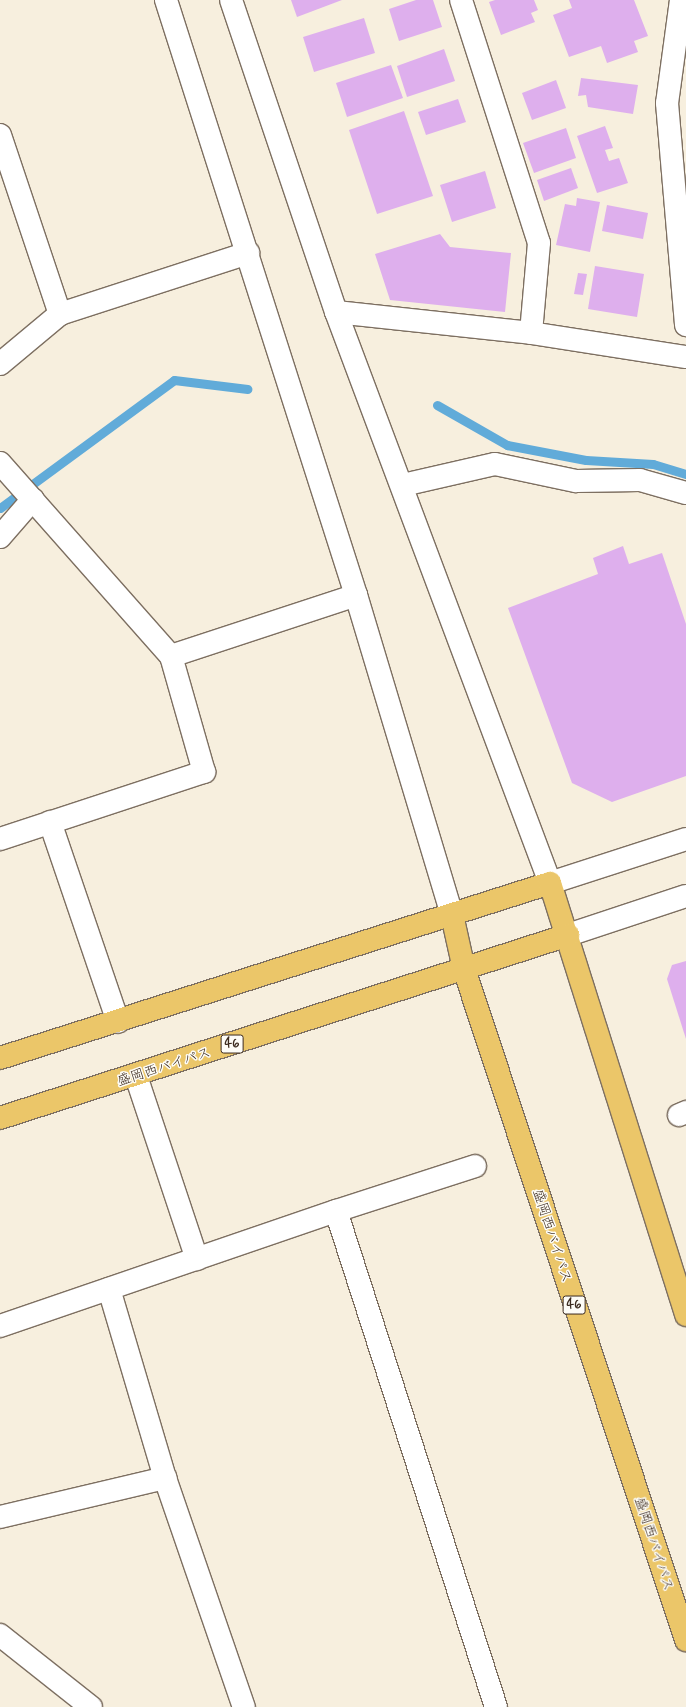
<!DOCTYPE html>
<meta charset="utf-8">
<style>
body{margin:0}
#map{position:relative;width:686px;height:1707px;overflow:hidden;background:#f7efde;font-family:Mynerve,"Klee One",sans-serif}
div>[style]{position:absolute}
[style*='--x']{left:calc(var(--x)*1px);top:calc(var(--y)*1px);width:calc(var(--w)*1px);rotate:calc(var(--a)*1deg)}
.stream>*{height:9px;margin:-4.5px;padding:0 4.5px;transform-origin:4.5px;border-radius:4.5px;background:#61abd9}
.building>*{inset:0;background:#deafed}
.roads{filter:drop-shadow(1px 0 #7d6f61) drop-shadow(-1px 0 #7d6f61) drop-shadow(0 1px #7d6f61) drop-shadow(0 -1px #7d6f61)}
.pedestrian>*{height:22px;margin:-11px;padding:0 11px;transform-origin:11px;border-radius:11px;background:#fff}
.minor>*{height:22px;margin:-11px;padding:0 11px;transform-origin:11px;border-radius:11px;background:#fff}
.tertiary>*{height:22px;margin:-11px;padding:0 11px;transform-origin:11px;border-radius:11px;background:#fff}
.trunk>*{height:22px;margin:-11px;padding:0 11px;transform-origin:11px;border-radius:11px;background:#ebc669}
span{translate:-50% -50%;white-space:nowrap;text-align:center;line-height:1.15;-webkit-text-stroke:3px #fdfcf7;paint-order:stroke}
.shield-label span{padding:1px 3px;background:#fdfcf7;border:1px solid;border-radius:3px;-webkit-text-stroke-width:0}
.shield-label{font-size:13px;color:#3b2a1e;font-weight:700}
.street-label{font-size:14px;color:#3b2a1e}
</style>
<div id="map">
<div class="stream">
<div style="--x:437;--y:405;--w:81;--a:29.7"></div>
<div style="--x:507;--y:445;--w:80;--a:10.8"></div>
<div style="--x:586;--y:460;--w:67;--a:3.4"></div>
<div style="--x:653;--y:464;--w:34;--a:17"></div>
<div style="--x:0;--y:508;--w:216;--a:-36.3"></div>
<div style="--x:174;--y:380;--w:74;--a:7"></div>
</div>
<div class="building">
<div style="clip-path:polygon(291px 0,342px 0,297px 17px)"></div>
<div style="clip-path:polygon(416px 0,433px 0,442px 27px,399px 41px,389px 9px)"></div>
<div style="clip-path:polygon(495px 0,534px 0,538px 10px,531px 13px,535px 22px,501px 35px,489px 2px)"></div>
<div style="clip-path:polygon(569px 0,634px 0,648px 36px,634px 41px,638px 52px,607px 63px,601px 46px,569px 57px,553px 15px,572px 8px)"></div>
<div style="clip-path:polygon(364px 18px,375px 53px,314px 72px,303px 37px)"></div>
<div style="clip-path:polygon(444px 49px,455px 81px,407px 97px,397px 66px)"></div>
<div style="clip-path:polygon(391px 65px,403px 98px,347px 117px,336px 83px)"></div>
<div style="clip-path:polygon(581px 78px,638px 85px,633px 114px,588px 107px,586px 95px,578px 96px)"></div>
<div style="clip-path:polygon(556px 80px,566px 108px,532px 120px,522px 93px)"></div>
<div style="clip-path:polygon(458px 99px,466px 122px,426px 135px,418px 112px)"></div>
<div style="clip-path:polygon(404px 111px,433px 196px,377px 214px,349px 130px)"></div>
<div style="clip-path:polygon(605px 126px,613px 148px,605px 150px,609px 161px,619px 158px,628px 183px,597px 193px,577px 136px)"></div>
<div style="clip-path:polygon(566px 128px,576px 158px,534px 173px,523px 143px)"></div>
<div style="clip-path:polygon(571px 168px,578px 188px,544px 201px,537px 180px)"></div>
<div style="clip-path:polygon(485px 171px,496px 208px,452px 222px,440px 185px)"></div>
<div style="clip-path:polygon(577px 198px,600px 202px,590px 252px,556px 245px,565px 204px,576px 206px)"></div>
<div style="clip-path:polygon(607px 205px,648px 213px,643px 239px,602px 231px)"></div>
<div style="clip-path:polygon(440px 234px,450px 247px,511px 253px,505px 312px,390px 300px,375px 254px)"></div>
<div style="clip-path:polygon(595px 266px,644px 274px,637px 317px,588px 309px)"></div>
<div style="clip-path:polygon(578px 273px,587px 274px,583px 295px,574px 294px)"></div>
<div style="clip-path:polygon(623px 546px,629px 564px,662px 553px,686px 624px,686px 776px,612px 802px,572px 783px,508px 608px,598px 574px,593px 558px)"></div>
<div style="clip-path:polygon(686px 961px,686px 1039px,667px 979px,672px 965px)"></div>
</div>
<div class="roads">
<div class="pedestrian">
<div style="--x:679;--y:1115;--w:8;--a:-23"></div>
<div style="--x:336;--y:1211;--w:146;--a:-17.9"></div>
</div>
<div class="minor">
<div style="--x:461;--y:0;--w:255;--a:72.2"></div>
<div style="--x:539;--y:243;--w:90;--a:95.1"></div>
<div style="--x:681;--y:0;--w:104;--a:97.7"></div>
<div style="--x:667;--y:103;--w:223;--a:85.1"></div>
<div style="--x:0;--y:135;--w:189;--a:71.5"></div>
<div style="--x:336;--y:312;--w:196;--a:6.1"></div>
<div style="--x:531;--y:333;--w:157;--a:8.8"></div>
<div style="--x:0;--y:364;--w:78;--a:-39.8"></div>
<div style="--x:60;--y:314;--w:198;--a:-18"></div>
<div style="--x:0;--y:463;--w:258;--a:48.5"></div>
<div style="--x:403;--y:485;--w:94;--a:-12.9"></div>
<div style="--x:495;--y:464;--w:83;--a:11.9"></div>
<div style="--x:576;--y:481;--w:64;--a:-0.9"></div>
<div style="--x:640;--y:480;--w:48;--a:15.8"></div>
<div style="--x:0;--y:537;--w:50;--a:-49"></div>
<div style="--x:50;--y:822;--w:211;--a:71.2"></div>
<div style="--x:0;--y:839;--w:215;--a:-18.2"></div>
<div style="--x:204;--y:772;--w:121;--a:-105.9"></div>
<div style="--x:171;--y:656;--w:195;--a:-18.2"></div>
<div style="--x:136;--y:1076;--w:193;--a:71.6"></div>
<div style="--x:109;--y:1289;--w:197;--a:73.5"></div>
<div style="--x:165;--y:1478;--w:242;--a:71"></div>
<div style="--x:0;--y:1326;--w:355;--a:-18.9"></div>
<div style="--x:336;--y:1211;--w:521;--a:72.12"></div>
<div style="--x:0;--y:1517;--w:170;--a:-13.3"></div>
<div style="--x:0;--y:1635;--w:116;--a:38.4"></div>
</div>
<div class="tertiary">
<div style="--x:166;--y:0;--w:625;--a:72.29"></div>
<div style="--x:356;--y:595;--w:334;--a:73.3"></div>
<div style="--x:231;--y:0;--w:329;--a:71.4"></div>
<div style="--x:336;--y:312;--w:610;--a:69.45"></div>
<div style="--x:550;--y:883;--w:143;--a:-17.9"></div>
<div style="--x:568;--y:935;--w:124;--a:-18.3"></div>
</div>
<div class="trunk">
<div style="--x:452;--y:915;--w:55;--a:77.5"></div>
<div style="--x:464;--y:969;--w:707;--a:71.69"></div>
<div style="--x:0;--y:1058;--w:577;--a:-17.65"></div>
<div style="--x:550;--y:883;--w:453;--a:72.5"></div>
<div style="--x:0;--y:1118;--w:597;--a:-17.86"></div>
</div>
</div>
<div class="shield-label">
<span style="left:232px;top:1044px">46</span>
<span style="left:574px;top:1305px">46</span>
</div>
<div class="street-label">
<span style="left:164px;top:1067px;rotate:-18deg">盛岡西バイパス</span>
<span style="left:552px;top:1236px;rotate:72deg">盛岡西バイパス</span>
<span style="left:654px;top:1544px;rotate:72deg">盛岡西バイパス</span>
</div>
</div>
